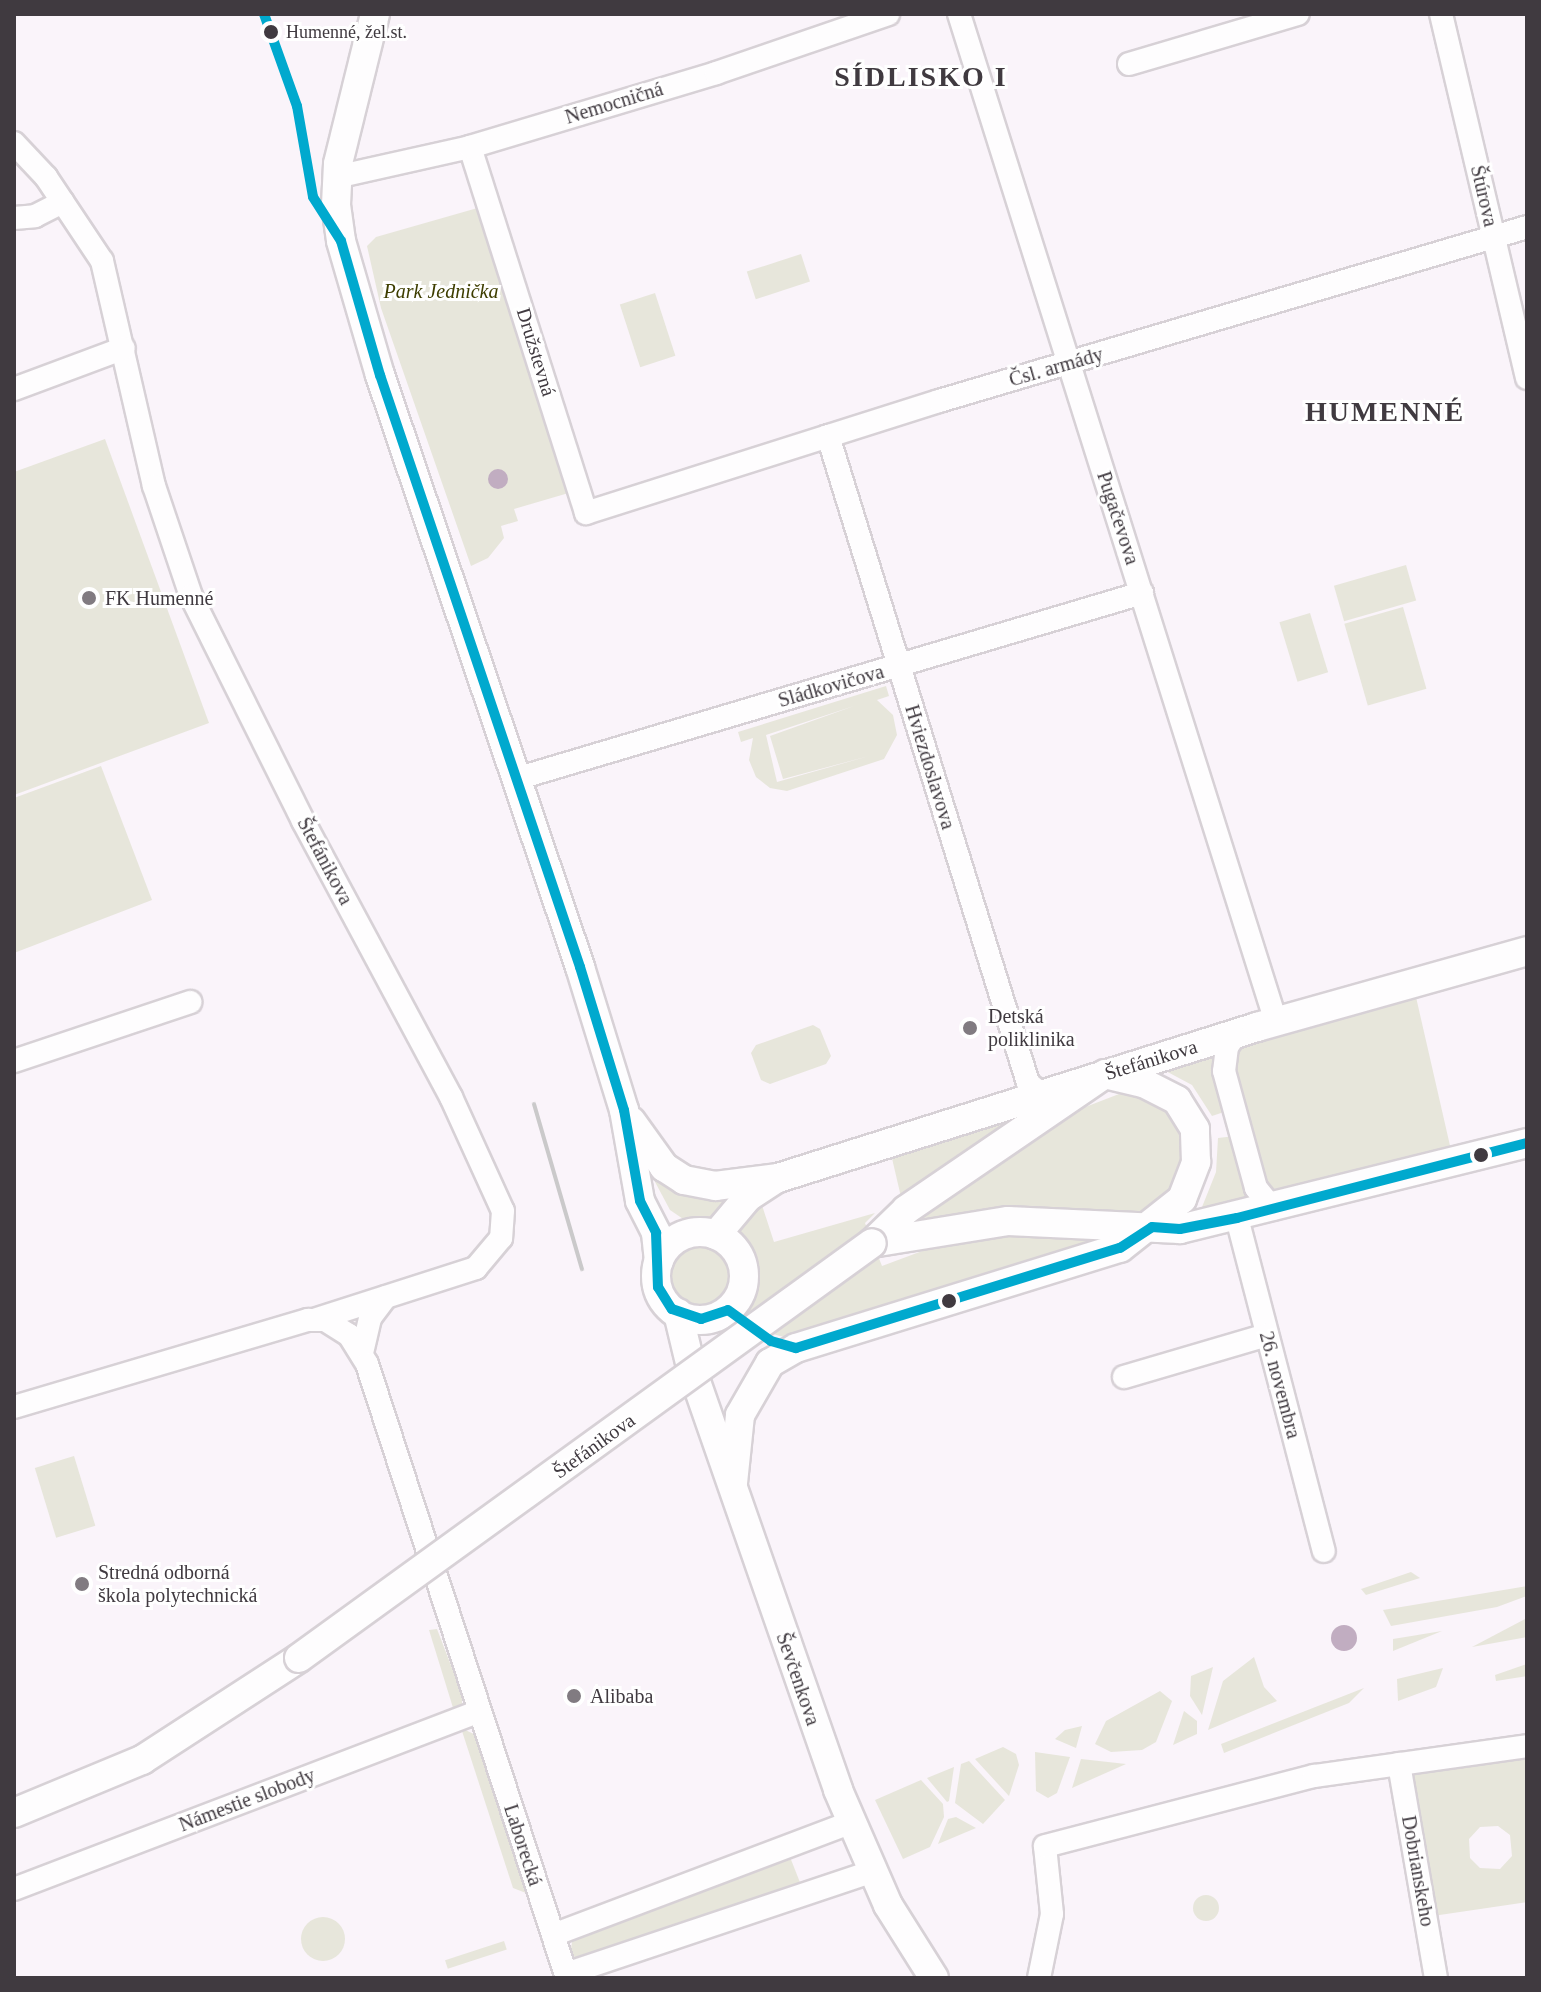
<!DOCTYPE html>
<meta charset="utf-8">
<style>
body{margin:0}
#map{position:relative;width:1541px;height:1992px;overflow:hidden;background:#faf4fa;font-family:Georgia,serif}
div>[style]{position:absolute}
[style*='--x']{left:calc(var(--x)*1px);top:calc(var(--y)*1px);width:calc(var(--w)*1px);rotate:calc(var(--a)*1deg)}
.green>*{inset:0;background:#e7e6db;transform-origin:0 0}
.round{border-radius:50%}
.water>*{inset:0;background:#c1adc1}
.roads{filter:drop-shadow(2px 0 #d7d1d6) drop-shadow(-2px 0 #d7d1d6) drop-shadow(0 2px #d7d1d6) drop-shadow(0 -2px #d7d1d6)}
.minor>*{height:22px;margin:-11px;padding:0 11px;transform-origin:11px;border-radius:11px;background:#fefdfe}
.major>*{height:28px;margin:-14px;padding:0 14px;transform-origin:14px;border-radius:14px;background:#fefdfe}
.major>.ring{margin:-14px;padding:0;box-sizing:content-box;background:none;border:28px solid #fefdfe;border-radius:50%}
.rail>*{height:4px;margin:-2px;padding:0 2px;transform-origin:2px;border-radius:2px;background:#cac9ca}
.bridges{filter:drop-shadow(2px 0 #d7d1d6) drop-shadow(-2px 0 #d7d1d6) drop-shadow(0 2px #d7d1d6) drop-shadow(0 -2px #d7d1d6)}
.major-bridge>*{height:28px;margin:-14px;padding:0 14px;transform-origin:14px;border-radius:14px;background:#fefdfe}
.bus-1>*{height:10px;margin:-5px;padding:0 5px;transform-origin:5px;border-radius:5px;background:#00a9ce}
.dots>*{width:22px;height:22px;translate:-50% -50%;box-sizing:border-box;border:4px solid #fff;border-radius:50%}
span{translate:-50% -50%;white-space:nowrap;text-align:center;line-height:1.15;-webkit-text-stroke:6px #fff;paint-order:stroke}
.bus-label{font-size:18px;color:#403a40}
.left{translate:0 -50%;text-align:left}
.street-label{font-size:20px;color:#403a40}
.park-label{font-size:20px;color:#3e3e00;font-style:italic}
.poi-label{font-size:20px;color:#403a40}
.district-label{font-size:28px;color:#403a40;font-weight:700;letter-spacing:2px}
.frame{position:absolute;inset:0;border:16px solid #403a40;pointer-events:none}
</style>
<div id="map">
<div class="green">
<div style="clip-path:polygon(481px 207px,572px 492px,514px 509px,518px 521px,501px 526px,504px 538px,488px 558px,471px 566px,381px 308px,367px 246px,376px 237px)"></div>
<div style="left:801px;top:254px;width:29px;height:57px;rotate:72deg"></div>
<div style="left:655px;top:293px;width:66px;height:37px;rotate:72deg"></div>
<div style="clip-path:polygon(105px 439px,209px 723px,14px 795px,14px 472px)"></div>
<div style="left:1406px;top:565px;width:37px;height:75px;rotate:74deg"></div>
<div style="left:1403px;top:607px;width:85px;height:61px;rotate:74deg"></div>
<div style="left:1310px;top:613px;width:62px;height:32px;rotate:73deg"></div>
<div style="clip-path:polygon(evenodd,886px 686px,889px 696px,877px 700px,893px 715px,897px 735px,884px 759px,787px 791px,770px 788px,756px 777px,749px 760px,753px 738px,741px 742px,738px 732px,886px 686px,854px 706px,770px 736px,783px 779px,869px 756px,777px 782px,766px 735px,854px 706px)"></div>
<div style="clip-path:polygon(101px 766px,152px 900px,14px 953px,14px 798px)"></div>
<div style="clip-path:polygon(1416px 997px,1451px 1150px,1270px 1190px,1235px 1065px,1239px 1048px)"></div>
<div style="clip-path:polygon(813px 1025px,820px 1029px,831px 1056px,826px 1064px,770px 1084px,761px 1080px,751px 1053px,756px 1045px)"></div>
<div style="clip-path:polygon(1219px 1049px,1230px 1110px,1212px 1116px,1192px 1085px,1162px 1069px)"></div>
<div style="clip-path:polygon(1119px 1094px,1137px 1095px,1174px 1112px,1187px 1147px,1175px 1189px,1145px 1212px,896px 1233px,1057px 1118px)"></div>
<div style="clip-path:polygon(1027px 1110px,968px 1152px,901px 1197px,891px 1154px)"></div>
<div style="clip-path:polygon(1235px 1136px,1253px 1198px,1200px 1212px,1216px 1172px,1218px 1138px)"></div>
<div style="clip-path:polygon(646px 1165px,726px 1196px,730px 1199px,709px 1226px,692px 1225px,670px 1210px)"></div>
<div style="clip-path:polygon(760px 1199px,774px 1242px,875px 1213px,865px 1223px,882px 1266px,941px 1244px,995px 1234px,1110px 1237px,794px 1340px,773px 1334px,740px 1307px,749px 1287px,748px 1268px,727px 1236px)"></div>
<div class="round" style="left:666px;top:1244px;width:66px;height:66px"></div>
<div style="left:74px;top:1456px;width:73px;height:41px;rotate:73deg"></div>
<div style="clip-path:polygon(1411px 1572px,1420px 1578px,1366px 1595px,1361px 1589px)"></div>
<div style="clip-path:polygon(1527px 1586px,1527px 1596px,1497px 1607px,1391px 1626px,1383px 1610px)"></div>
<div style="clip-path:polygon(1527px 1618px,1527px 1637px,1472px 1647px)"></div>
<div style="clip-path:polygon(437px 1629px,462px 1694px,462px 1705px,454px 1711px,429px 1630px)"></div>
<div style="clip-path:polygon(1442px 1631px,1393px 1651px,1393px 1639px)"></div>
<div style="clip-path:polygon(1254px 1657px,1264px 1687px,1277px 1701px,1208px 1730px,1223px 1681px)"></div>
<div style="clip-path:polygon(1527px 1664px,1527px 1676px,1496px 1681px,1495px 1675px)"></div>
<div style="clip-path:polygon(1213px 1667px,1202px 1715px,1190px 1696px,1191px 1676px)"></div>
<div style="clip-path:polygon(1443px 1668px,1436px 1687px,1398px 1701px,1397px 1679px)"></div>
<div style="clip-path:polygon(1364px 1688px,1349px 1703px,1224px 1753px,1221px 1744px)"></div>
<div style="clip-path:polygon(1160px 1691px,1172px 1701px,1156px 1742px,1142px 1750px,1111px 1752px,1095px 1744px,1106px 1721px)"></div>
<div style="clip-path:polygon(1184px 1711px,1197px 1721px,1197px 1734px,1173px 1745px)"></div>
<div style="clip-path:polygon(1082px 1726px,1076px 1748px,1055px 1739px,1065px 1730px)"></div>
<div style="clip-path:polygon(461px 1728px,476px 1735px,526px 1893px,513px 1888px)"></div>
<div style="clip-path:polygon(evenodd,1527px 1746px,1527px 1902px,1426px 1917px,1399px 1764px,1527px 1746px,1498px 1826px,1510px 1835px,1512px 1856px,1500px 1869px,1480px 1868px,1470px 1858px,1469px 1839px,1480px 1827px,1498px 1826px)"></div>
<div style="clip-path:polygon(1003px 1747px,1016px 1754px,1019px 1765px,1009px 1796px,975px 1759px)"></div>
<div style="clip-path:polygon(1035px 1752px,1070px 1757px,1057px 1793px,1048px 1798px,1036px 1791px)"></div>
<div style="clip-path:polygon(1081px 1759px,1126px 1764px,1072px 1788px)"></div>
<div style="clip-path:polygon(969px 1761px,1005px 1800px,983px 1824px,955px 1803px,961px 1764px)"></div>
<div style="clip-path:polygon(954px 1767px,949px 1801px,947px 1802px,927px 1778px)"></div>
<div style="clip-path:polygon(921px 1780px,943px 1804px,944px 1817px,930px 1847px,903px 1859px,875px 1800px)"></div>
<div style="clip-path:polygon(956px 1817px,976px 1828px,938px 1844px,948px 1819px)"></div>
<div style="clip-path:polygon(790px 1857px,801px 1885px,582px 1962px,570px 1954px,573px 1937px)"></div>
<div class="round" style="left:1193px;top:1895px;width:26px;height:26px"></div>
<div class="round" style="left:301px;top:1917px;width:44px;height:44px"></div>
<div style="left:504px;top:1941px;width:9px;height:62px;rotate:72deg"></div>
</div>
<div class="water">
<div class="round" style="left:488px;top:469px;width:20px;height:20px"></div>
<div class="round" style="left:1331px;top:1625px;width:26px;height:26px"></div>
</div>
<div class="roads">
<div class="minor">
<div style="--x:959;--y:14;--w:1057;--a:72.54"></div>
<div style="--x:1441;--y:14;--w:374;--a:76.7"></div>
<div style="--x:1129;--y:64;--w:176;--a:-16.5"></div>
<div style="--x:14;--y:143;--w:47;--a:46.7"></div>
<div style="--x:46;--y:177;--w:101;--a:56.3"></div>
<div style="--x:102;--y:261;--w:231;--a:77"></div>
<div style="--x:154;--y:486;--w:116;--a:71.4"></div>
<div style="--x:191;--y:596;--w:251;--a:63.5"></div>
<div style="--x:303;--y:821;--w:313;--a:61.8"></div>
<div style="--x:451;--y:1097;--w:125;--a:65.5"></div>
<div style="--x:503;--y:1211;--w:27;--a:94"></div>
<div style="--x:501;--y:1238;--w:39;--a:130"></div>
<div style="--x:476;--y:1268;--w:167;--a:162.2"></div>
<div style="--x:470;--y:147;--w:384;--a:72.4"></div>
<div style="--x:586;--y:513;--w:370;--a:-17.6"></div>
<div style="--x:939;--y:401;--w:613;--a:-16.48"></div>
<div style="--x:336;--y:177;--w:137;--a:-12.6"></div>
<div style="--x:470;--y:147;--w:257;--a:-16.7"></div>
<div style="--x:716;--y:73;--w:182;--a:-18.9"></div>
<div style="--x:14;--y:218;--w:21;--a:-5"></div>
<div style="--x:35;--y:216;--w:31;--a:-27"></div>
<div style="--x:14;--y:389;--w:117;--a:-20.4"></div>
<div style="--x:828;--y:436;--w:677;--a:72.82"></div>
<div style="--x:1028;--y:1083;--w:16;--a:40"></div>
<div style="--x:519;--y:778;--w:650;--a:-16.54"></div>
<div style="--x:1236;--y:1034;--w:16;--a:125"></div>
<div style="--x:1227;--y:1047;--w:24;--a:97"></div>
<div style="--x:1224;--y:1071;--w:121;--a:74.7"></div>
<div style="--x:1256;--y:1188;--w:27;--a:51"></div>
<div style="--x:14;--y:1061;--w:186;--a:-18.5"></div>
<div style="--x:1237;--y:1218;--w:344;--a:75.4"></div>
<div style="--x:362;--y:1353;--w:36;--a:-77"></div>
<div style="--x:370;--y:1318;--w:26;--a:-53"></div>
<div style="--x:1124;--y:1377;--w:149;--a:-16.4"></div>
<div style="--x:14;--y:1407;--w:307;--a:-16.5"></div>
<div style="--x:308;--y:1320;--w:17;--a:0"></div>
<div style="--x:325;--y:1320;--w:28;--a:32"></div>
<div style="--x:349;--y:1335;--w:34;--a:58"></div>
<div style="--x:367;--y:1364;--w:646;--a:71.96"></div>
<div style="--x:1399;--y:1764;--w:217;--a:80.2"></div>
<div style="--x:14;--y:1889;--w:498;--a:-20.9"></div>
<div style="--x:553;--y:1935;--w:320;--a:-20.7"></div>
<div style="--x:566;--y:1974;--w:324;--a:-18.5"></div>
<div style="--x:1039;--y:1978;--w:65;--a:-78.5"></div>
<div style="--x:1052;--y:1914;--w:68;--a:-95.9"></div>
<div style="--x:1045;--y:1846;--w:278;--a:-14.6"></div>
<div style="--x:1314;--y:1776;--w:215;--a:-8"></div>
</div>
<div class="major">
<div style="--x:375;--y:14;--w:154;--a:103.9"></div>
<div style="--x:338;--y:164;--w:41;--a:92.8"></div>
<div style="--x:336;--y:205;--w:36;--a:82"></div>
<div style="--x:341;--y:241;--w:140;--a:73.8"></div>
<div style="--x:380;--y:375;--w:625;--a:71.33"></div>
<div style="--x:580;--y:967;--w:150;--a:72.9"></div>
<div style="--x:624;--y:1110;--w:92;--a:80"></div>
<div style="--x:640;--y:1201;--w:36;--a:63"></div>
<div style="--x:656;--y:1233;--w:28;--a:84"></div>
<div style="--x:631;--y:1121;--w:57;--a:54.3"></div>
<div style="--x:664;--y:1167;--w:24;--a:33"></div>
<div style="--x:684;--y:1180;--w:32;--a:11"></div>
<div style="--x:715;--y:1186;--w:64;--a:-7.2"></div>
<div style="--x:778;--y:1178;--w:502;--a:-17.5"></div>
<div style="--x:1257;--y:1027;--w:280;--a:-15.7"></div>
<div class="ring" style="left:656px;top:1232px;width:60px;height:60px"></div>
<div style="--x:716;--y:1235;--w:50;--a:-49.9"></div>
<div style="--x:748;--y:1197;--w:31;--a:-33"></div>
<div style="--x:872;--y:1243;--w:138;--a:-9.2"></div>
<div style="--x:1008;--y:1221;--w:172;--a:2.7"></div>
<div style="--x:1180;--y:1229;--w:357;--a:-13.9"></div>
<div style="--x:678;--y:1313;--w:56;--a:76.5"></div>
<div style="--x:691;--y:1367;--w:448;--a:70.8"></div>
<div style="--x:838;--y:1790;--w:125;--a:66.5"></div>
<div style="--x:888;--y:1905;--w:86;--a:57.8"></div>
<div style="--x:733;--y:1483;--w:68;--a:-84.1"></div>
<div style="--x:740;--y:1415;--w:60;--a:-60"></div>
<div style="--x:770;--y:1363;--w:30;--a:-30"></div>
<div style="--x:796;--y:1348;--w:339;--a:-17.2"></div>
<div style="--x:1120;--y:1248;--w:79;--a:-38.3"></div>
<div style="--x:1182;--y:1199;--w:40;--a:-69"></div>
<div style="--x:1196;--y:1162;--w:33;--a:-92"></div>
<div style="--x:1195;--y:1129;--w:34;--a:-122"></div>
<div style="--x:1177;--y:1100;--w:38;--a:-153"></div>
<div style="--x:1143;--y:1083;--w:39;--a:-167"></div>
<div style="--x:1105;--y:1074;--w:241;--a:145.7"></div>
<div style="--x:906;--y:1210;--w:47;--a:135.9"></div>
<div style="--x:14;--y:1813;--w:139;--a:-22.5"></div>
<div style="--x:142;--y:1760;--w:187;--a:-33"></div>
</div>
</div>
<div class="rail">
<div style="--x:534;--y:1104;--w:172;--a:73.8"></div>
</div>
<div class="bridges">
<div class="major-bridge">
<div style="--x:299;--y:1658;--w:707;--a:-35.91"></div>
</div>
</div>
<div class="bus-1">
<div style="--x:264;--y:14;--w:98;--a:70.3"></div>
<div style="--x:297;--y:106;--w:92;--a:80"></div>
<div style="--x:313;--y:197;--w:52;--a:57.5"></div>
<div style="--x:341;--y:241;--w:140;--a:73.8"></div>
<div style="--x:380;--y:375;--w:625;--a:71.33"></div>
<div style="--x:580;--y:967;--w:150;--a:72.9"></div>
<div style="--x:624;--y:1110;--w:92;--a:80"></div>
<div style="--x:640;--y:1201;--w:36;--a:63"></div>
<div style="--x:656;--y:1233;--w:54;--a:87.9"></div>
<div style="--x:658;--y:1287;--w:26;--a:58"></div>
<div style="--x:672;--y:1309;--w:31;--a:19"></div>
<div style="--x:701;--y:1319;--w:28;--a:-18"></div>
<div style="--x:728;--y:1310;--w:53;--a:35.8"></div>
<div style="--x:771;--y:1341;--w:26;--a:16"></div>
<div style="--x:796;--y:1348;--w:339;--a:-17.2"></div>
<div style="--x:1120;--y:1248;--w:38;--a:-33"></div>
<div style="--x:1152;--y:1227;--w:28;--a:4"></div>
<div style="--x:1180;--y:1229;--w:58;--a:-10.9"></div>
<div style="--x:1237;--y:1218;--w:300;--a:-14.5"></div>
</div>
<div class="dots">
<div style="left:271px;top:32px;background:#403a40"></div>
<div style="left:89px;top:598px;background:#817b81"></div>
<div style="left:970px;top:1028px;background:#817b81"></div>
<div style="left:1481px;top:1155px;background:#403a40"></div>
<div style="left:949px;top:1301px;background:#403a40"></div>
<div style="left:82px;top:1584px;background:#817b81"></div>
<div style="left:574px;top:1696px;background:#817b81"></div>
</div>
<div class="bus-label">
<span class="left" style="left:286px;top:32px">Humenné, žel.st.</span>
</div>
<div class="street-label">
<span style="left:614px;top:103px;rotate:-17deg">Nemocničná</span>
<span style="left:1484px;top:196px;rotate:77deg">Štúrova</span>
<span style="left:536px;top:352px;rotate:73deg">Družstevná</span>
<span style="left:1056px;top:367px;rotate:-16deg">Čsl. armády</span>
<span style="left:1118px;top:518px;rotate:72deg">Pugačevova</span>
<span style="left:831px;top:686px;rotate:-16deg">Sládkovičova</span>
<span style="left:930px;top:767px;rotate:73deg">Hviezdoslavova</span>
<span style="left:325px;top:861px;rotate:62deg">Štefánikova</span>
<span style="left:1151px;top:1060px;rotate:-17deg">Štefánikova</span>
<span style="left:1280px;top:1385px;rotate:75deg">26. novembra</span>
<span style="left:594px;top:1446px;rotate:-36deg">Štefánikova</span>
<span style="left:798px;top:1679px;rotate:71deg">Ševčenkova</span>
<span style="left:247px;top:1800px;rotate:-21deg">Námestie slobody</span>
<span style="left:523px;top:1845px;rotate:72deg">Laborecká</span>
<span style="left:1418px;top:1871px;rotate:80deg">Dobrianskeho</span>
</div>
<div class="park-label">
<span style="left:441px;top:291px">Park Jednička</span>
</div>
<div class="poi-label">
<span class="left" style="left:105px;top:598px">FK Humenné</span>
<span class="left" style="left:988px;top:1028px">Detská<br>poliklinika</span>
<span class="left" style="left:98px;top:1584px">Stredná odborná<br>škola polytechnická</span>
<span class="left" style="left:590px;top:1696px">Alibaba</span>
</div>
<div class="district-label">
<span style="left:921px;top:77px">SÍDLISKO I</span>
<span style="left:1385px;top:412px">HUMENNÉ</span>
</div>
<div class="frame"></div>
</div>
